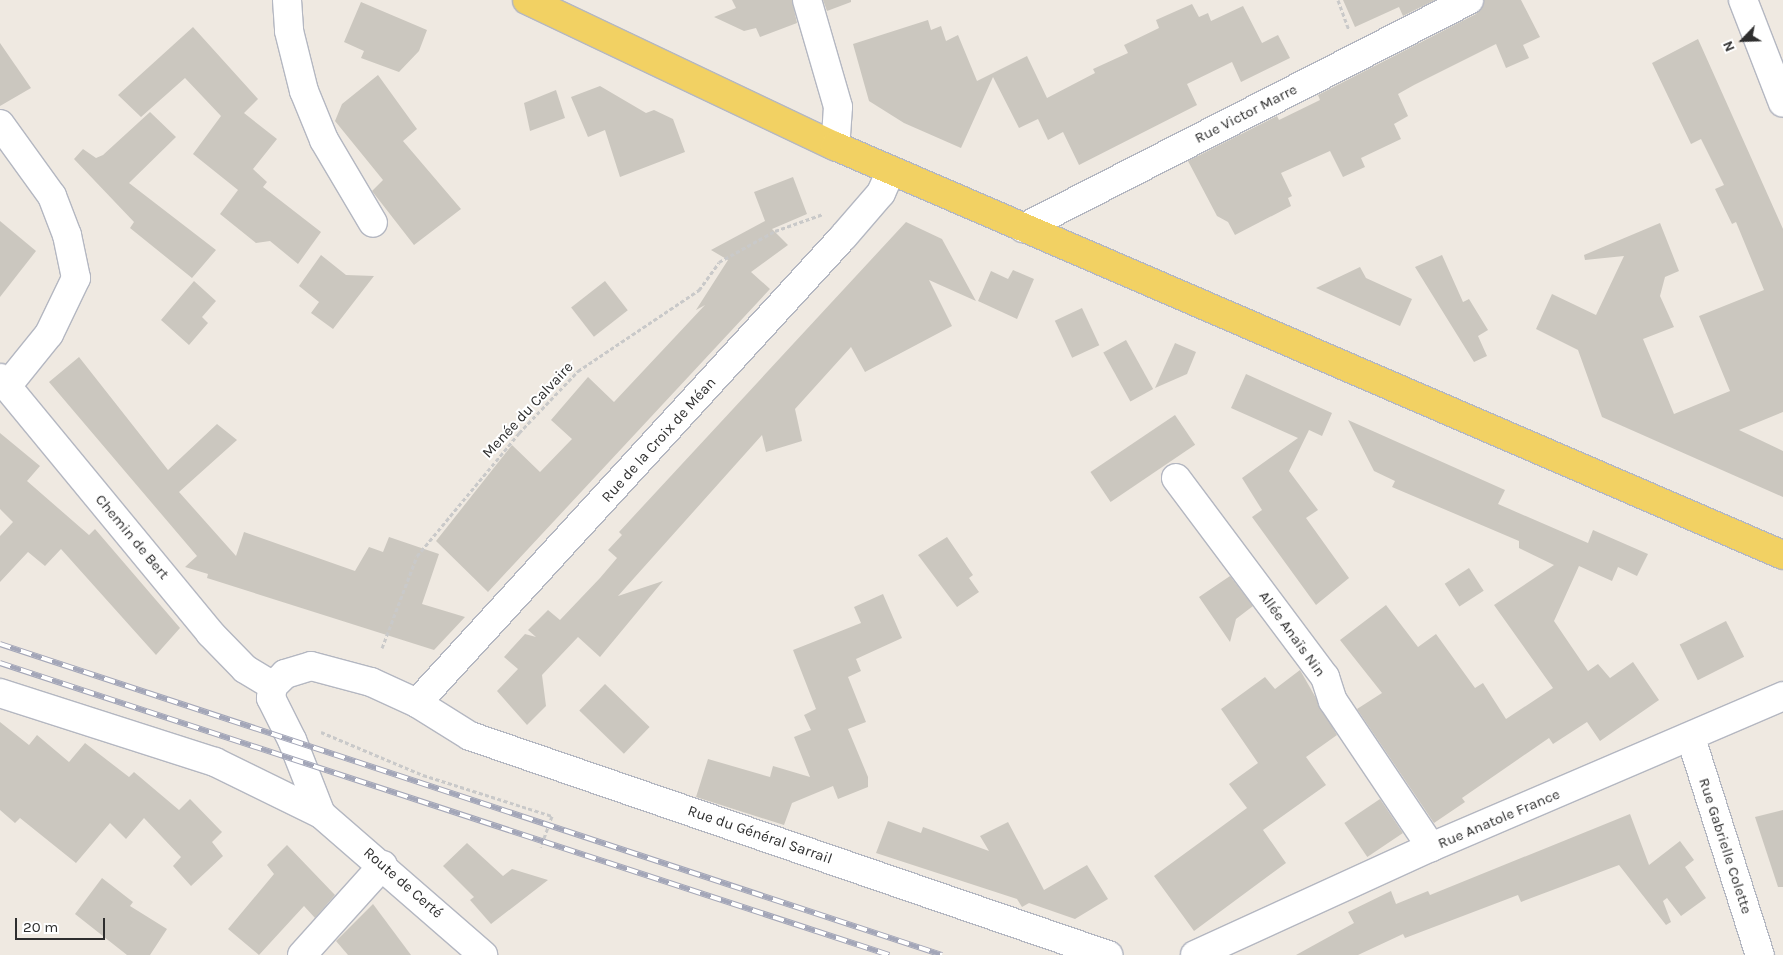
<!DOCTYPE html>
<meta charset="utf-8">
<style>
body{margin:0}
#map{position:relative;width:1783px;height:955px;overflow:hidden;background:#efe9e1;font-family:Karla,sans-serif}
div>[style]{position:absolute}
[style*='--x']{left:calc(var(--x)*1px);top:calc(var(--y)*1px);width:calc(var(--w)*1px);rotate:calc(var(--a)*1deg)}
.building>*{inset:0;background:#cbc7bf;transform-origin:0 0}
.path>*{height:3px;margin-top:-1.5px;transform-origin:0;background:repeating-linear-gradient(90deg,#c9c9c9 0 4px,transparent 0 6.5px)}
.roads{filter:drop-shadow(1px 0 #b4b7c1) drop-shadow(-1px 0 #b4b7c1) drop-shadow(0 1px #b4b7c1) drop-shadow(0 -1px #b4b7c1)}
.minor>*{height:28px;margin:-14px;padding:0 14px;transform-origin:14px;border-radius:14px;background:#fff}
.major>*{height:28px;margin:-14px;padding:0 14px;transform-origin:14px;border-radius:14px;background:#f2d163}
.rail>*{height:5.5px;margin-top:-2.75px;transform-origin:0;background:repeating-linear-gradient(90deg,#fff 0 11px,#a3a6b8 0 22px);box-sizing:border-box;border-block:1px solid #a3a6b8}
span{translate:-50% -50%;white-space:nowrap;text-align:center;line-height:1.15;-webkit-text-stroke:4px #fff;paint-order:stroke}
.street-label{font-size:15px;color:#2e2e2e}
.north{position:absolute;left:1718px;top:15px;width:50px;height:50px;-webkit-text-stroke:4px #fff;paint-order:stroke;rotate:246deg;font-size:14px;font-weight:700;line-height:20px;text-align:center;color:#2e2e2e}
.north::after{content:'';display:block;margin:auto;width:18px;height:22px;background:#2e2e2e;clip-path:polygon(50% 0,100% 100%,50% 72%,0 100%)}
.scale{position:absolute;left:15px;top:918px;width:90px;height:22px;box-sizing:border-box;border:2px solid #2e2e2e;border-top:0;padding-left:6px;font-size:15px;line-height:18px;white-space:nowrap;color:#2e2e2e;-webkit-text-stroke:4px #fff;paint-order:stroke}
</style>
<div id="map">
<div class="building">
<div style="clip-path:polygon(732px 0,792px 0,797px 23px,760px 37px,756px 28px,744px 31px,714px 17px,736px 8px)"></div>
<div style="clip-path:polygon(823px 0,851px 0,851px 2px,827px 11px)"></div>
<div style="clip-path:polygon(1343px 0,1435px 0,1403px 16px,1399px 7px,1355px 27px)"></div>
<div style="clip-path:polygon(1484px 0,1521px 0,1540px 37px,1523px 45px,1529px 58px,1506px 68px,1496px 44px,1414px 85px,1398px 94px,1408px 116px,1394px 124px,1401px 139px,1361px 158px,1365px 167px,1343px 177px,1330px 151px,1281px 173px,1292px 196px,1288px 198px,1291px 206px,1235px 235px,1228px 222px,1217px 216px,1188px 161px,1277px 116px,1279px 120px,1320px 100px,1318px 95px,1476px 14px)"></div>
<div style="clip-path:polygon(361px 2px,427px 30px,419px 51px,399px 72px,361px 58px,364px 51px,344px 42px)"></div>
<div style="clip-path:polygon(1192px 4px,1199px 17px,1208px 13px,1211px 21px,1243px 6px,1262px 43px,1278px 35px,1290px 58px,1241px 82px,1232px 62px,1187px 84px,1197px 105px,1079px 165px,1063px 132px,1048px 140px,1038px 119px,1019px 128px,993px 77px,961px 148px,904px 123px,869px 101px,853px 44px,928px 20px,931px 30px,941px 26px,946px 41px,958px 35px,977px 81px,1027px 56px,1047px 98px,1095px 73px,1093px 69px,1128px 53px,1124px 45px,1159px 28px,1156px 20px)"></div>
<div style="clip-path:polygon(193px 27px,258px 99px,244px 113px,277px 139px,253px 169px,267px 182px,263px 187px,321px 232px,298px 264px,270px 241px,256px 243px,220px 214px,238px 190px,193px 154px,221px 116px,185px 78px,141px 117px,118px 95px)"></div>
<div style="clip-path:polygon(1698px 39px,1783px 229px,1783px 412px,1739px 430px,1783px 451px,1783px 497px,1602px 417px,1578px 350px,1536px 329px,1552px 294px,1596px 315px,1624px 256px,1585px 260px,1584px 255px,1660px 223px,1679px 271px,1665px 277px,1660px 296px,1674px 327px,1643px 339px,1674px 414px,1730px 391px,1699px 316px,1764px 290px,1736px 222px,1732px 224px,1715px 189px,1724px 185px,1701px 139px,1691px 144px,1652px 63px)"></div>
<div style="clip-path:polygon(0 43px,31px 88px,0 106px)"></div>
<div style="clip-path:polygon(378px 75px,417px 129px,403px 141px,461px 209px,414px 245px,372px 191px,383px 180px,335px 121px,342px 104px)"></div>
<div style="clip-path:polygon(600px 86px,646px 113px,654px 110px,673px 119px,685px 152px,620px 177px,605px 130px,588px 137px,571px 97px)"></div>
<div style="clip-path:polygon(556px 90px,565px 118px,530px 131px,524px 103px)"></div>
<div style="clip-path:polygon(150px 112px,176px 137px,129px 183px,216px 250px,192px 278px,130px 228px,134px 222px,74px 159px,83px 149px,96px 158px,103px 155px)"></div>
<div style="clip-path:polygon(793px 177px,807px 214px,772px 229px,788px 245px,751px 272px,770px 289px,488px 592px,436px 541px,512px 445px,540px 472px,572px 439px,551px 420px,588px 377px,614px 402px,705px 305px,696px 310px,728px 260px,711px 250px,765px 221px,754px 192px)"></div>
<div style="clip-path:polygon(0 221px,36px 251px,0 297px)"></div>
<div style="clip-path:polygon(906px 222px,942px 239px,976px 301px,929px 280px,952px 326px,865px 372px,851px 347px,795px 409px,802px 441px,766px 452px,762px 435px,618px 596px,663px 581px,600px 657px,578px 637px,542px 675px,546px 706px,527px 725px,497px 691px,518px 669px,504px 657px,525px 634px,536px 637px,528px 630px,548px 610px,560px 620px,600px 578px,617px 558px,608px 550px,622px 535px,619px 532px)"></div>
<div style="clip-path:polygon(321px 255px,346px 275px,374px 276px,333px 329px,311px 313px,319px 302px,299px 286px)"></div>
<div style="clip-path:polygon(1442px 255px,1463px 302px,1469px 299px,1488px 330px,1478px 336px,1487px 356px,1474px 362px,1415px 267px)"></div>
<div style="clip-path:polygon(1360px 267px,1366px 278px,1412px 299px,1400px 326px,1316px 288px)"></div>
<div style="clip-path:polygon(1013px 270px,1034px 279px,1017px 319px,978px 301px,991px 271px,1008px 279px)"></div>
<div style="clip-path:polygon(194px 281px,216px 301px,202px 317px,208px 323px,189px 345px,161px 320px)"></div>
<div style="left:605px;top:281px;width:37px;height:43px;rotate:52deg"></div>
<div style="left:1082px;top:308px;width:41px;height:30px;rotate:65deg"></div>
<div style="left:1126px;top:340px;width:56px;height:26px;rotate:61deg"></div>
<div style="clip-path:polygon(1175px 343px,1196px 352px,1187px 374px,1155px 388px)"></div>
<div style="clip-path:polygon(79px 357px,168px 470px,217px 424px,237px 440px,179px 492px,236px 556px,244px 532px,355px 571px,369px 547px,383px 552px,389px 537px,439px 554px,422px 604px,465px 617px,434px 650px,207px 578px,208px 574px,185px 567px,197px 556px,49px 382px)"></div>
<div style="clip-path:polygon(1246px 374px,1332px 413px,1322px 436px,1309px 430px,1289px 471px,1318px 510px,1306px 518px,1349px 578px,1316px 605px,1252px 517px,1262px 510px,1242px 478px,1298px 438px,1231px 408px)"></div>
<div style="left:1175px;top:415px;width:36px;height:102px;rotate:56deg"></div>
<div style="clip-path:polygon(1348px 420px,1505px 490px,1498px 504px,1588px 543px,1593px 530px,1648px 554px,1637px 576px,1618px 567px,1612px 581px,1579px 566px,1554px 621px,1588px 671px,1598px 664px,1610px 678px,1633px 662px,1659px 700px,1600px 741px,1587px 722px,1553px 744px,1549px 738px,1462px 798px,1465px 802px,1434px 823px,1357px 709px,1382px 693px,1340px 640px,1386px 605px,1418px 647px,1436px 634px,1475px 688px,1483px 683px,1506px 719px,1553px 688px,1494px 605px,1554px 565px,1519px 548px,1519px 541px,1392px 487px,1395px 481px,1374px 471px)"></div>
<div style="clip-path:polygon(0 433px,40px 466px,27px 481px,89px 535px,95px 529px,180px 628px,156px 655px,61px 549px,45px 566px,28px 552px,0 582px,0 536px,13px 522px,0 509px)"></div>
<div style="clip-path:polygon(947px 537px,973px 575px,969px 578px,979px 592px,957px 607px,918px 555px)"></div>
<div style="left:1469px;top:568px;width:27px;height:29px;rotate:57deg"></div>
<div style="clip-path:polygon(1230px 576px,1253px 606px,1236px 619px,1230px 642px,1199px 597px)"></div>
<div style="clip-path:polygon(883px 594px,902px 638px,856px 659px,861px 671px,848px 677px,866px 722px,848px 729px,868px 777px,868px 787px,838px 799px,833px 786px,792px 803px,784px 825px,696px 797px,708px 759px,770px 777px,773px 766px,810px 777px,794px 737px,811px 730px,804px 715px,816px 709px,793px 650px,861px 623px,854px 607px)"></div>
<div style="left:1726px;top:621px;width:40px;height:52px;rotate:63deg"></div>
<div style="clip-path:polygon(1300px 670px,1337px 735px,1306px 757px,1326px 785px,1263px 830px,1286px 863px,1194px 931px,1154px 876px,1247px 808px,1229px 784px,1258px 763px,1221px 709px,1265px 677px,1275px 689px)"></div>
<div style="left:605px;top:684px;width:62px;height:37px;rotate:44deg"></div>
<div style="clip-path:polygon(0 722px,29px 745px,37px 735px,69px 762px,85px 743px,129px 777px,134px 772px,179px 810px,190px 799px,222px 832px,212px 842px,223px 856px,191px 886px,173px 866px,181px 857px,144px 818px,126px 839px,110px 823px,76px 863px,20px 818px,15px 823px,0 810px)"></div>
<div style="left:1380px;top:799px;width:41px;height:43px;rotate:56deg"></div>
<div style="clip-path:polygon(1783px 810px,1783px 887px,1778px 887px,1755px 817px)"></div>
<div style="clip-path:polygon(1630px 814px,1649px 865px,1680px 841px,1694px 860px,1685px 867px,1706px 898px,1681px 916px,1667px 898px,1663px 901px,1671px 922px,1666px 925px,1619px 865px,1521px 902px,1518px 895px,1405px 938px,1403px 934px,1358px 955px,1296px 955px,1354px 923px,1348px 912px,1391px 891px,1396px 904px,1428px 891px,1430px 895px)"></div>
<div style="clip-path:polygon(888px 821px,921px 833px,923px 827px,989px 851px,980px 836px,1008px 822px,1044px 890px,1087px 865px,1108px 899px,1075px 919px,1029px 903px,1022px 907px,1017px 899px,876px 853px)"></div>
<div style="clip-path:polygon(467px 843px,503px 876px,512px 869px,548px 880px,491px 924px,470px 900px,474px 897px,443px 866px)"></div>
<div style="clip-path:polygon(287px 845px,335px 895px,315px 918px,304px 906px,259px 955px,228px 929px,274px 874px,267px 865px)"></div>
<div style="clip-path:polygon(102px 878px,133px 902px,130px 906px,167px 929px,150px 955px,127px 955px,75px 914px)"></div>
<div style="clip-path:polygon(373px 904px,411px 955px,348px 955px,336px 941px)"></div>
</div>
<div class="path">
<div style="--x:1338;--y:0;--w:32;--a:70"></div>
<div style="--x:382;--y:648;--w:98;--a:-69.2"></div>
<div style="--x:417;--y:556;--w:160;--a:-50.3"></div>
<div style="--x:519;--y:433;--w:86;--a:-46.4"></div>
<div style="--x:578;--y:371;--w:146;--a:-33.8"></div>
<div style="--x:699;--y:290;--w:34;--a:-54"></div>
<div style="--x:719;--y:262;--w:64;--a:-29"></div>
<div style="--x:775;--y:231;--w:51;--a:-19.5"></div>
<div style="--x:321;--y:732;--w:111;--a:22.9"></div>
<div style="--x:423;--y:775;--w:135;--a:17.6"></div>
<div style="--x:552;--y:816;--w:33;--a:110"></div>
</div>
<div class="roads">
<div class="minor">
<div style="--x:287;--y:0;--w:31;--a:86"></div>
<div style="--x:289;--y:31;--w:62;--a:76"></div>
<div style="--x:304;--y:91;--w:53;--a:67.8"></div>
<div style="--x:324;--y:140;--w:96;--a:59.4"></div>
<div style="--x:807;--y:0;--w:111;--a:73.8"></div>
<div style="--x:838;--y:107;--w:39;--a:94"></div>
<div style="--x:1743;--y:0;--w:110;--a:68.8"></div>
<div style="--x:0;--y:124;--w:89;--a:54.2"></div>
<div style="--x:52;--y:196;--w:42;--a:69"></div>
<div style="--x:67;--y:235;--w:44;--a:78.2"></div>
<div style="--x:76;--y:278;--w:62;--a:115.7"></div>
<div style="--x:49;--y:334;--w:67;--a:128.9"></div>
<div style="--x:1023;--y:228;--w:501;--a:-27.08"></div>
<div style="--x:0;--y:378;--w:330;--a:50.5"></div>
<div style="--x:210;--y:633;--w:50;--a:45.8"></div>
<div style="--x:245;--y:669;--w:33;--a:31"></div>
<div style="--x:1176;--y:478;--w:249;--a:53.2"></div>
<div style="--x:1325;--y:677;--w:25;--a:72"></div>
<div style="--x:1333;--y:701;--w:176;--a:56.1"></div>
<div style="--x:0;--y:693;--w:226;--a:17.8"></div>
<div style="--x:215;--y:762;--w:118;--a:26.1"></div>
<div style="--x:321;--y:814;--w:215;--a:41"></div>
<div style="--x:417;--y:703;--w:631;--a:-47.57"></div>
<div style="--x:843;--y:237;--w:58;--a:-49.2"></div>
<div style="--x:881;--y:193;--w:24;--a:-66"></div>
<div style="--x:1691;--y:738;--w:228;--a:72.4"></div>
<div style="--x:321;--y:814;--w:79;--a:-111.4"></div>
<div style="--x:292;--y:740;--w:47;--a:-116.6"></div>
<div style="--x:271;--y:698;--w:12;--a:-81"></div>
<div style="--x:273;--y:686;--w:17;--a:-45"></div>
<div style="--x:285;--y:674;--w:27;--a:-17"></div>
<div style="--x:311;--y:666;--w:62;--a:14.9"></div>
<div style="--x:371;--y:682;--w:51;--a:24.5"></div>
<div style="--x:417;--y:703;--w:62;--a:31.9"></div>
<div style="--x:470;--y:736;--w:675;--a:18.95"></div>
<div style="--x:302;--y:955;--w:121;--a:-48"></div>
<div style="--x:1195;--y:955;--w:260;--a:-24.6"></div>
<div style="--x:1431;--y:847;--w:383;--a:-23.2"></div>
</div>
<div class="major">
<div style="--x:527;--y:0;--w:341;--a:25.4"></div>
<div style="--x:835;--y:146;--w:1032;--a:23.34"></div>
</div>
</div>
<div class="rail">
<div style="--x:0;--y:644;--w:992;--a:18.27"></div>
<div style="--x:0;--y:663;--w:936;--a:18.18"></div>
</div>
<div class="street-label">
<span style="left:1246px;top:114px;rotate:-27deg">Rue Victor Marre</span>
<span style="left:528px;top:410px;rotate:-47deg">Menée du Calvaire</span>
<span style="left:659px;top:440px;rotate:-48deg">Rue de la Croix de Méan</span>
<span style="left:132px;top:537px;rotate:50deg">Chemin de Bert</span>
<span style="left:1292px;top:634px;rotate:54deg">Allée Anaïs Nin</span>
<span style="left:1499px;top:819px;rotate:-23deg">Rue Anatole France</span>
<span style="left:760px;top:835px;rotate:19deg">Rue du Général Sarrail</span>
<span style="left:1725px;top:846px;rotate:72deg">Rue Gabrielle Colette</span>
<span style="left:403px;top:883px;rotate:41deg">Route de Certé</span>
</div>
<div class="north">N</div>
<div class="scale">20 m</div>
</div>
